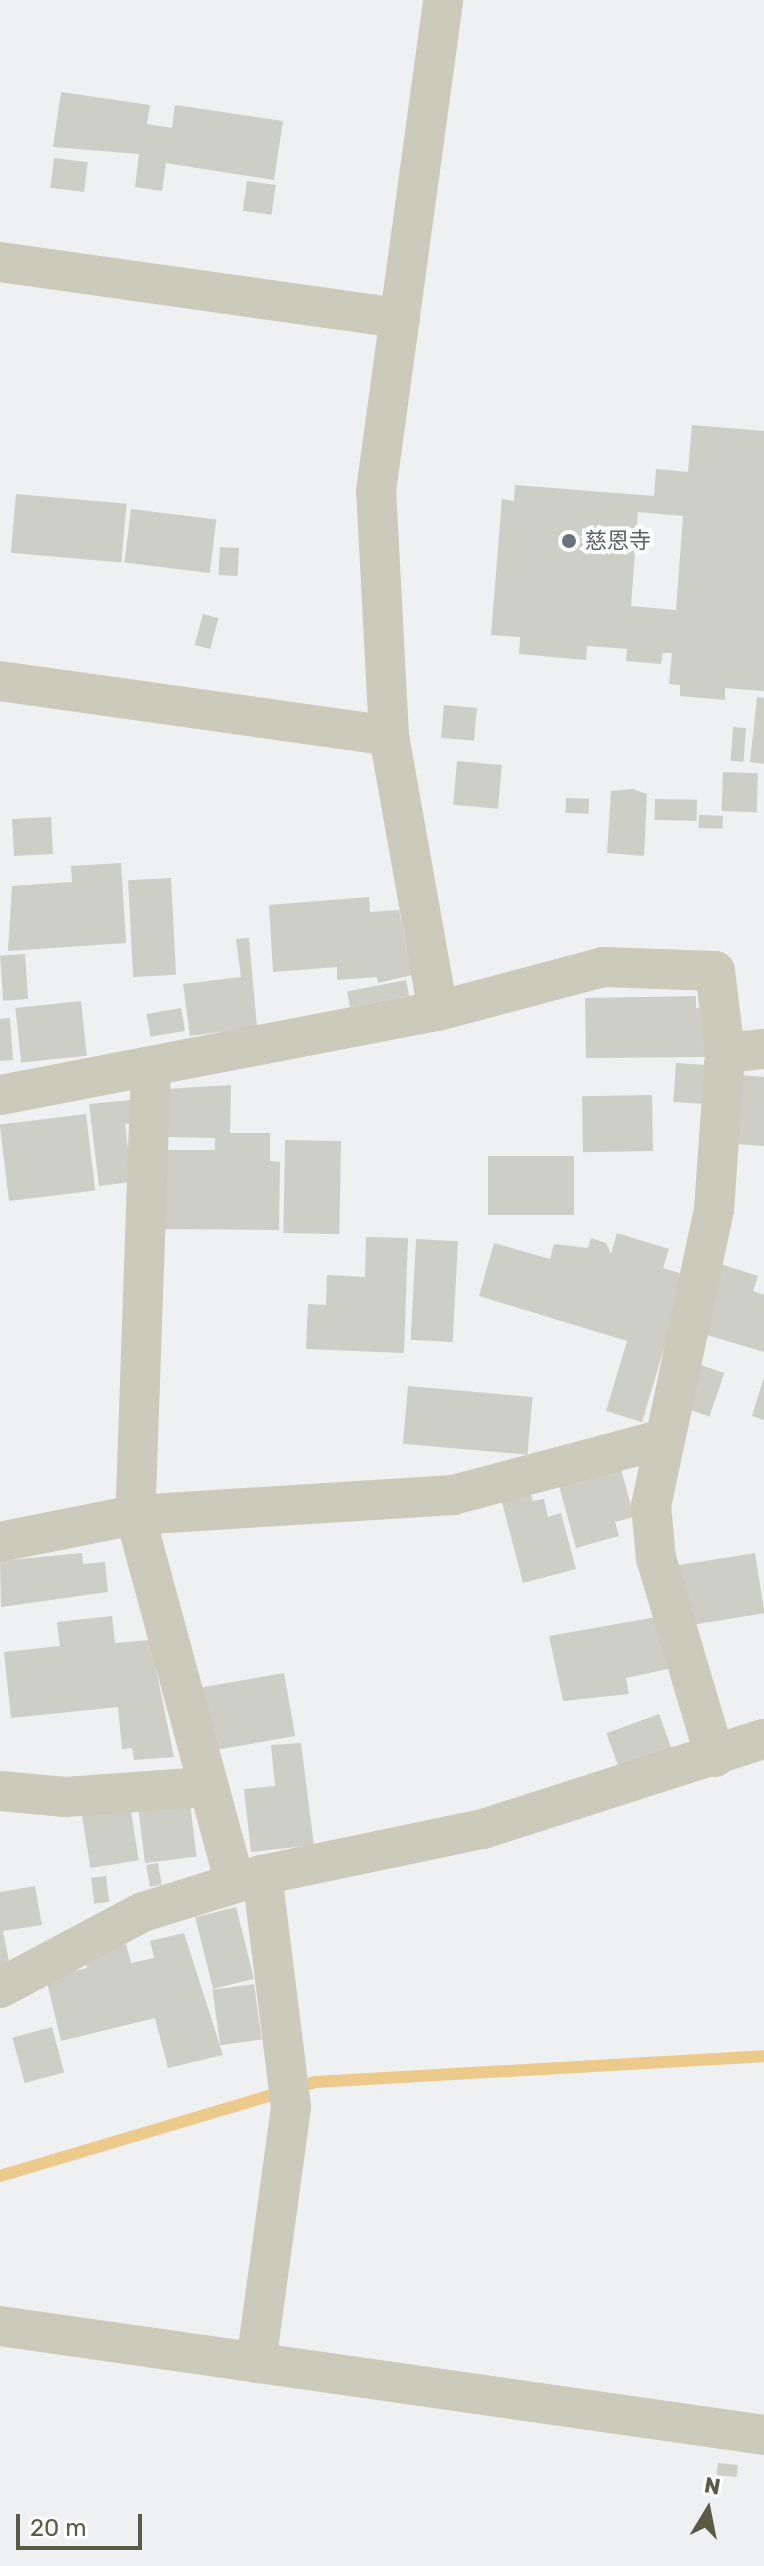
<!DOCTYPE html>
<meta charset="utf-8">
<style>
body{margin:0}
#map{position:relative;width:764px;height:2566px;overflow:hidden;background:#eff0f1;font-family:Rubik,"Noto Sans JP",sans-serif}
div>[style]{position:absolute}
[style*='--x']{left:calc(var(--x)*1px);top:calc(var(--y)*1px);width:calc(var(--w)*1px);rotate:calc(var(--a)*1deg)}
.stream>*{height:12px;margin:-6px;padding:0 6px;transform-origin:6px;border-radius:6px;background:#ebca8b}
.building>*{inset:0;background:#cdcec6;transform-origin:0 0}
.minor>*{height:40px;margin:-20px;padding:0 20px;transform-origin:20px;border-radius:20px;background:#cccaba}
.dots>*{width:22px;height:22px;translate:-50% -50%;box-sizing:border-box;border:4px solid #fff;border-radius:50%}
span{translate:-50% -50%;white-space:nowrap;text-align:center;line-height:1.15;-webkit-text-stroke:8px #fff;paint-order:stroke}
.worship-label{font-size:22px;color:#5b616d}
.left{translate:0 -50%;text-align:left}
.north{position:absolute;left:668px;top:2470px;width:80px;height:80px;-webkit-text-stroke:6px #fff;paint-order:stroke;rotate:10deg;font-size:22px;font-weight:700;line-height:32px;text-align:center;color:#5c5a47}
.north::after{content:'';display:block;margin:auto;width:28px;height:36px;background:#5c5a47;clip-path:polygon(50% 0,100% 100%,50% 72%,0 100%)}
.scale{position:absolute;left:16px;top:2514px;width:126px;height:36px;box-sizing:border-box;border:4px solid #5c5a47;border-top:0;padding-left:10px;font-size:24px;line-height:28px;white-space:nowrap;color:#5c5a47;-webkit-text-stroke:6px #fff;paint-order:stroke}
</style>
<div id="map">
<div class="stream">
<div style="--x:0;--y:2176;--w:330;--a:-16.6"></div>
<div style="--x:316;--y:2082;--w:449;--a:-3.3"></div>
</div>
<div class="building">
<div style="clip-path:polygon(61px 92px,150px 105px,147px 124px,172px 128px,175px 105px,283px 121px,274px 180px,166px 163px,162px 191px,135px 187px,139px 154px,53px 147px)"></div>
<div style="left:54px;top:158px;width:34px;height:30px;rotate:7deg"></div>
<div style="left:247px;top:181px;width:29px;height:30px;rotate:8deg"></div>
<div style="clip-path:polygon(evenodd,692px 425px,764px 431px,764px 691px,725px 688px,725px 700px,680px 696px,680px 685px,669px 684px,672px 653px,663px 653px,661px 664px,626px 661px,627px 649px,587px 646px,586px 660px,519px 654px,520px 637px,491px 635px,502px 499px,514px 501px,515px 485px,654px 496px,656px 469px,688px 472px,692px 425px,638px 512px,683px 516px,676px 610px,631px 606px,638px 512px)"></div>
<div style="left:16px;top:494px;width:111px;height:59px;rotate:5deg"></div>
<div style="left:131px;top:509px;width:86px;height:54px;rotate:7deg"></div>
<div style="left:220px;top:547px;width:19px;height:28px;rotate:3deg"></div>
<div style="left:203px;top:614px;width:16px;height:32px;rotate:15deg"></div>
<div style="clip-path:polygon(757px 697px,764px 698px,764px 764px,750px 762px)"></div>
<div style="left:444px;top:705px;width:33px;height:33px;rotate:5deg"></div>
<div style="left:733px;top:727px;width:13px;height:34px;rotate:4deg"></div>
<div style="left:457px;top:761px;width:45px;height:44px;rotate:5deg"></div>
<div style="left:723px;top:772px;width:35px;height:39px;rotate:2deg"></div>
<div style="clip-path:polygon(633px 789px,647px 794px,644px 856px,607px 853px,611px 791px)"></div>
<div style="left:566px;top:798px;width:23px;height:15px;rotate:2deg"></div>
<div style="left:655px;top:799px;width:42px;height:21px;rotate:1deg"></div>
<div style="left:699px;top:815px;width:24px;height:13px;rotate:2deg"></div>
<div style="left:51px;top:817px;width:37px;height:39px;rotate:87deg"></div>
<div style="clip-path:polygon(121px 863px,126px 943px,8px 951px,12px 886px,72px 882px,71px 866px)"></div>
<div style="left:171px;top:878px;width:97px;height:43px;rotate:87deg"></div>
<div style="clip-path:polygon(369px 897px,370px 912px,399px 910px,412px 975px,378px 983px,377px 977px,337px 980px,337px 967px,273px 972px,269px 905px)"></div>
<div style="clip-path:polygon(249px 938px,257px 1027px,190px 1036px,183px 984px,241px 977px,236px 939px)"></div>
<div style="left:25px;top:954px;width:45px;height:25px;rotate:86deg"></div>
<div style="left:406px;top:980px;width:16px;height:60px;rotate:79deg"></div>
<div style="clip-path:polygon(696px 996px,696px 1008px,705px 1007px,705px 1057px,586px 1058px,585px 998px)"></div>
<div style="left:81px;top:1001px;width:55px;height:66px;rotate:84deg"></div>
<div style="left:181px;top:1008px;width:23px;height:35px;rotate:80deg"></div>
<div style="clip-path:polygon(10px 1018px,13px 1060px,0 1061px,0 1019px)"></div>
<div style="left:676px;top:1063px;width:30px;height:39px;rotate:4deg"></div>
<div style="clip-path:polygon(742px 1075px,764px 1077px,764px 1146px,736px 1144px)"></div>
<div style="clip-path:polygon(231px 1085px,230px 1133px,270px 1133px,270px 1161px,280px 1162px,279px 1230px,164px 1229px,165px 1150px,215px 1150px,215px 1138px,166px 1137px,167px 1089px)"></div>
<div style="left:652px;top:1095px;width:56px;height:70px;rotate:89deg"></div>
<div style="clip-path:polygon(131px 1100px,134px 1123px,125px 1124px,132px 1182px,99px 1186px,89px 1104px)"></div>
<div style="left:86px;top:1114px;width:77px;height:87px;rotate:83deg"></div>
<div style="left:285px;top:1140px;width:56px;height:93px;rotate:1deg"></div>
<div style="left:488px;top:1156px;width:86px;height:59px"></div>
<div style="clip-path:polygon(617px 1233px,669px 1249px,663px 1268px,686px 1275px,642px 1422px,606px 1411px,627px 1341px,479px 1296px,494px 1243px,550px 1259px,554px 1244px,588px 1248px,591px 1238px,606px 1243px,611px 1254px)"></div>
<div style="clip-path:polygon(366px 1237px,408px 1238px,404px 1353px,306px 1349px,308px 1304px,326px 1305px,327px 1275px,365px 1277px)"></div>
<div style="left:416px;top:1239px;width:42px;height:101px;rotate:3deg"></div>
<div style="clip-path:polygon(720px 1264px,758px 1276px,753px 1291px,764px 1295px,764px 1352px,700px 1333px)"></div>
<div style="left:695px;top:1363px;width:31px;height:46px;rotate:19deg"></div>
<div style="clip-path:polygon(763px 1380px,764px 1380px,764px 1420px,752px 1416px)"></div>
<div style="left:408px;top:1386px;width:125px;height:58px;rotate:5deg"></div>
<div style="clip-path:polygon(619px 1462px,634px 1517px,615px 1522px,619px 1536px,576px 1548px,557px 1478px)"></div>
<div style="clip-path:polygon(530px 1491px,533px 1501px,544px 1499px,548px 1517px,561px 1513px,576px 1569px,523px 1583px,501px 1498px)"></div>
<div style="clip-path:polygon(82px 1553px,83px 1564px,105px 1562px,108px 1592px,1px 1607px,0 1561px)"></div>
<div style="left:755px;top:1553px;width:61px;height:81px;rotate:81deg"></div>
<div style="clip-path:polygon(112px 1616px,115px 1643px,150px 1640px,174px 1757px,134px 1760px,132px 1748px,122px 1749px,118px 1707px,11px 1718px,4px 1652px,60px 1646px,57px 1622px)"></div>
<div style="clip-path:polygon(656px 1617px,668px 1669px,626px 1678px,629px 1694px,563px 1701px,549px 1636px)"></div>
<div style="left:284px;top:1673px;width:64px;height:84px;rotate:80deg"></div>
<div style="left:659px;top:1714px;width:40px;height:56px;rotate:70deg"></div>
<div style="clip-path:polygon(301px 1743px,314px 1845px,251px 1852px,244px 1789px,275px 1786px,271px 1745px)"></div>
<div style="left:190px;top:1803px;width:54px;height:52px;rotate:83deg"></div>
<div style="left:130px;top:1805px;width:56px;height:49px;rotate:81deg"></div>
<div style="left:158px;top:1863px;width:22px;height:12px;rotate:80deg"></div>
<div style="left:106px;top:1876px;width:26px;height:15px;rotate:83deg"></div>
<div style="clip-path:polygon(35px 1886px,42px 1925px,3px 1931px,10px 1967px,0 1969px,0 1892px)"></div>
<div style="left:236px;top:1907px;width:74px;height:42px;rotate:76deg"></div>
<div style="clip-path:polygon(184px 1933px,223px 2055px,168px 2068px,155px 2018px,61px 2041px,46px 1978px,87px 1968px,84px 1954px,126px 1944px,131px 1963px,154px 1958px,150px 1941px)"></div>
<div style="left:254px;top:1984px;width:56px;height:42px;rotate:82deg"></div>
<div style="left:52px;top:2027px;width:47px;height:41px;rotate:75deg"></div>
<div style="left:718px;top:2463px;width:20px;height:12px;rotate:6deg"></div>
</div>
<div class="minor">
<div style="--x:0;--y:262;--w:404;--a:8"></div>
<div style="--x:0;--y:681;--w:393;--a:8"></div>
<div style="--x:438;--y:1011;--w:279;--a:-100.1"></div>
<div style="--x:389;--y:736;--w:245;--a:-93"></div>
<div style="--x:376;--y:491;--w:496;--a:-82.2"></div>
<div style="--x:151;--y:1067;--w:448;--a:92"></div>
<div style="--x:135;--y:1515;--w:381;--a:74.8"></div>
<div style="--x:0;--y:1095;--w:446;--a:-10.9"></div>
<div style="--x:438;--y:1011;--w:171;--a:-14.9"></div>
<div style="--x:603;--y:967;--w:112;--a:2"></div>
<div style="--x:715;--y:971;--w:83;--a:83"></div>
<div style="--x:725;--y:1053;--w:39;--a:-6"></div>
<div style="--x:0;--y:1542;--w:138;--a:-11.3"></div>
<div style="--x:135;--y:1515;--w:319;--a:-3.6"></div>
<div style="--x:453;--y:1495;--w:213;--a:-14.9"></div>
<div style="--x:715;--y:1757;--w:208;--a:-106.5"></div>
<div style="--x:656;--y:1558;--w:52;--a:-95.5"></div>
<div style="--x:651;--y:1506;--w:303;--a:-78"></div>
<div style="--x:714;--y:1210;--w:157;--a:-86"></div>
<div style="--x:0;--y:1791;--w:65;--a:5.3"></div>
<div style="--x:65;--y:1797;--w:140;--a:-4.1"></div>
<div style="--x:0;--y:1988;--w:162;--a:-28"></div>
<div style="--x:143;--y:1912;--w:125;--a:-17.3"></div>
<div style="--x:262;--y:1875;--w:226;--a:-11.8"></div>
<div style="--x:483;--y:1829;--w:295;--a:-17.8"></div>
<div style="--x:0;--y:2326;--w:772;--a:8.12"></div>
<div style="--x:256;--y:2363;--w:258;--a:-82.2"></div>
<div style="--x:291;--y:2107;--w:234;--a:-97.1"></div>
</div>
<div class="dots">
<div style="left:569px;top:541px;background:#6b7280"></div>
</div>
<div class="worship-label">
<span class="left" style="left:585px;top:541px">慈恩寺</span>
</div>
<div class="north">N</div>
<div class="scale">20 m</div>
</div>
